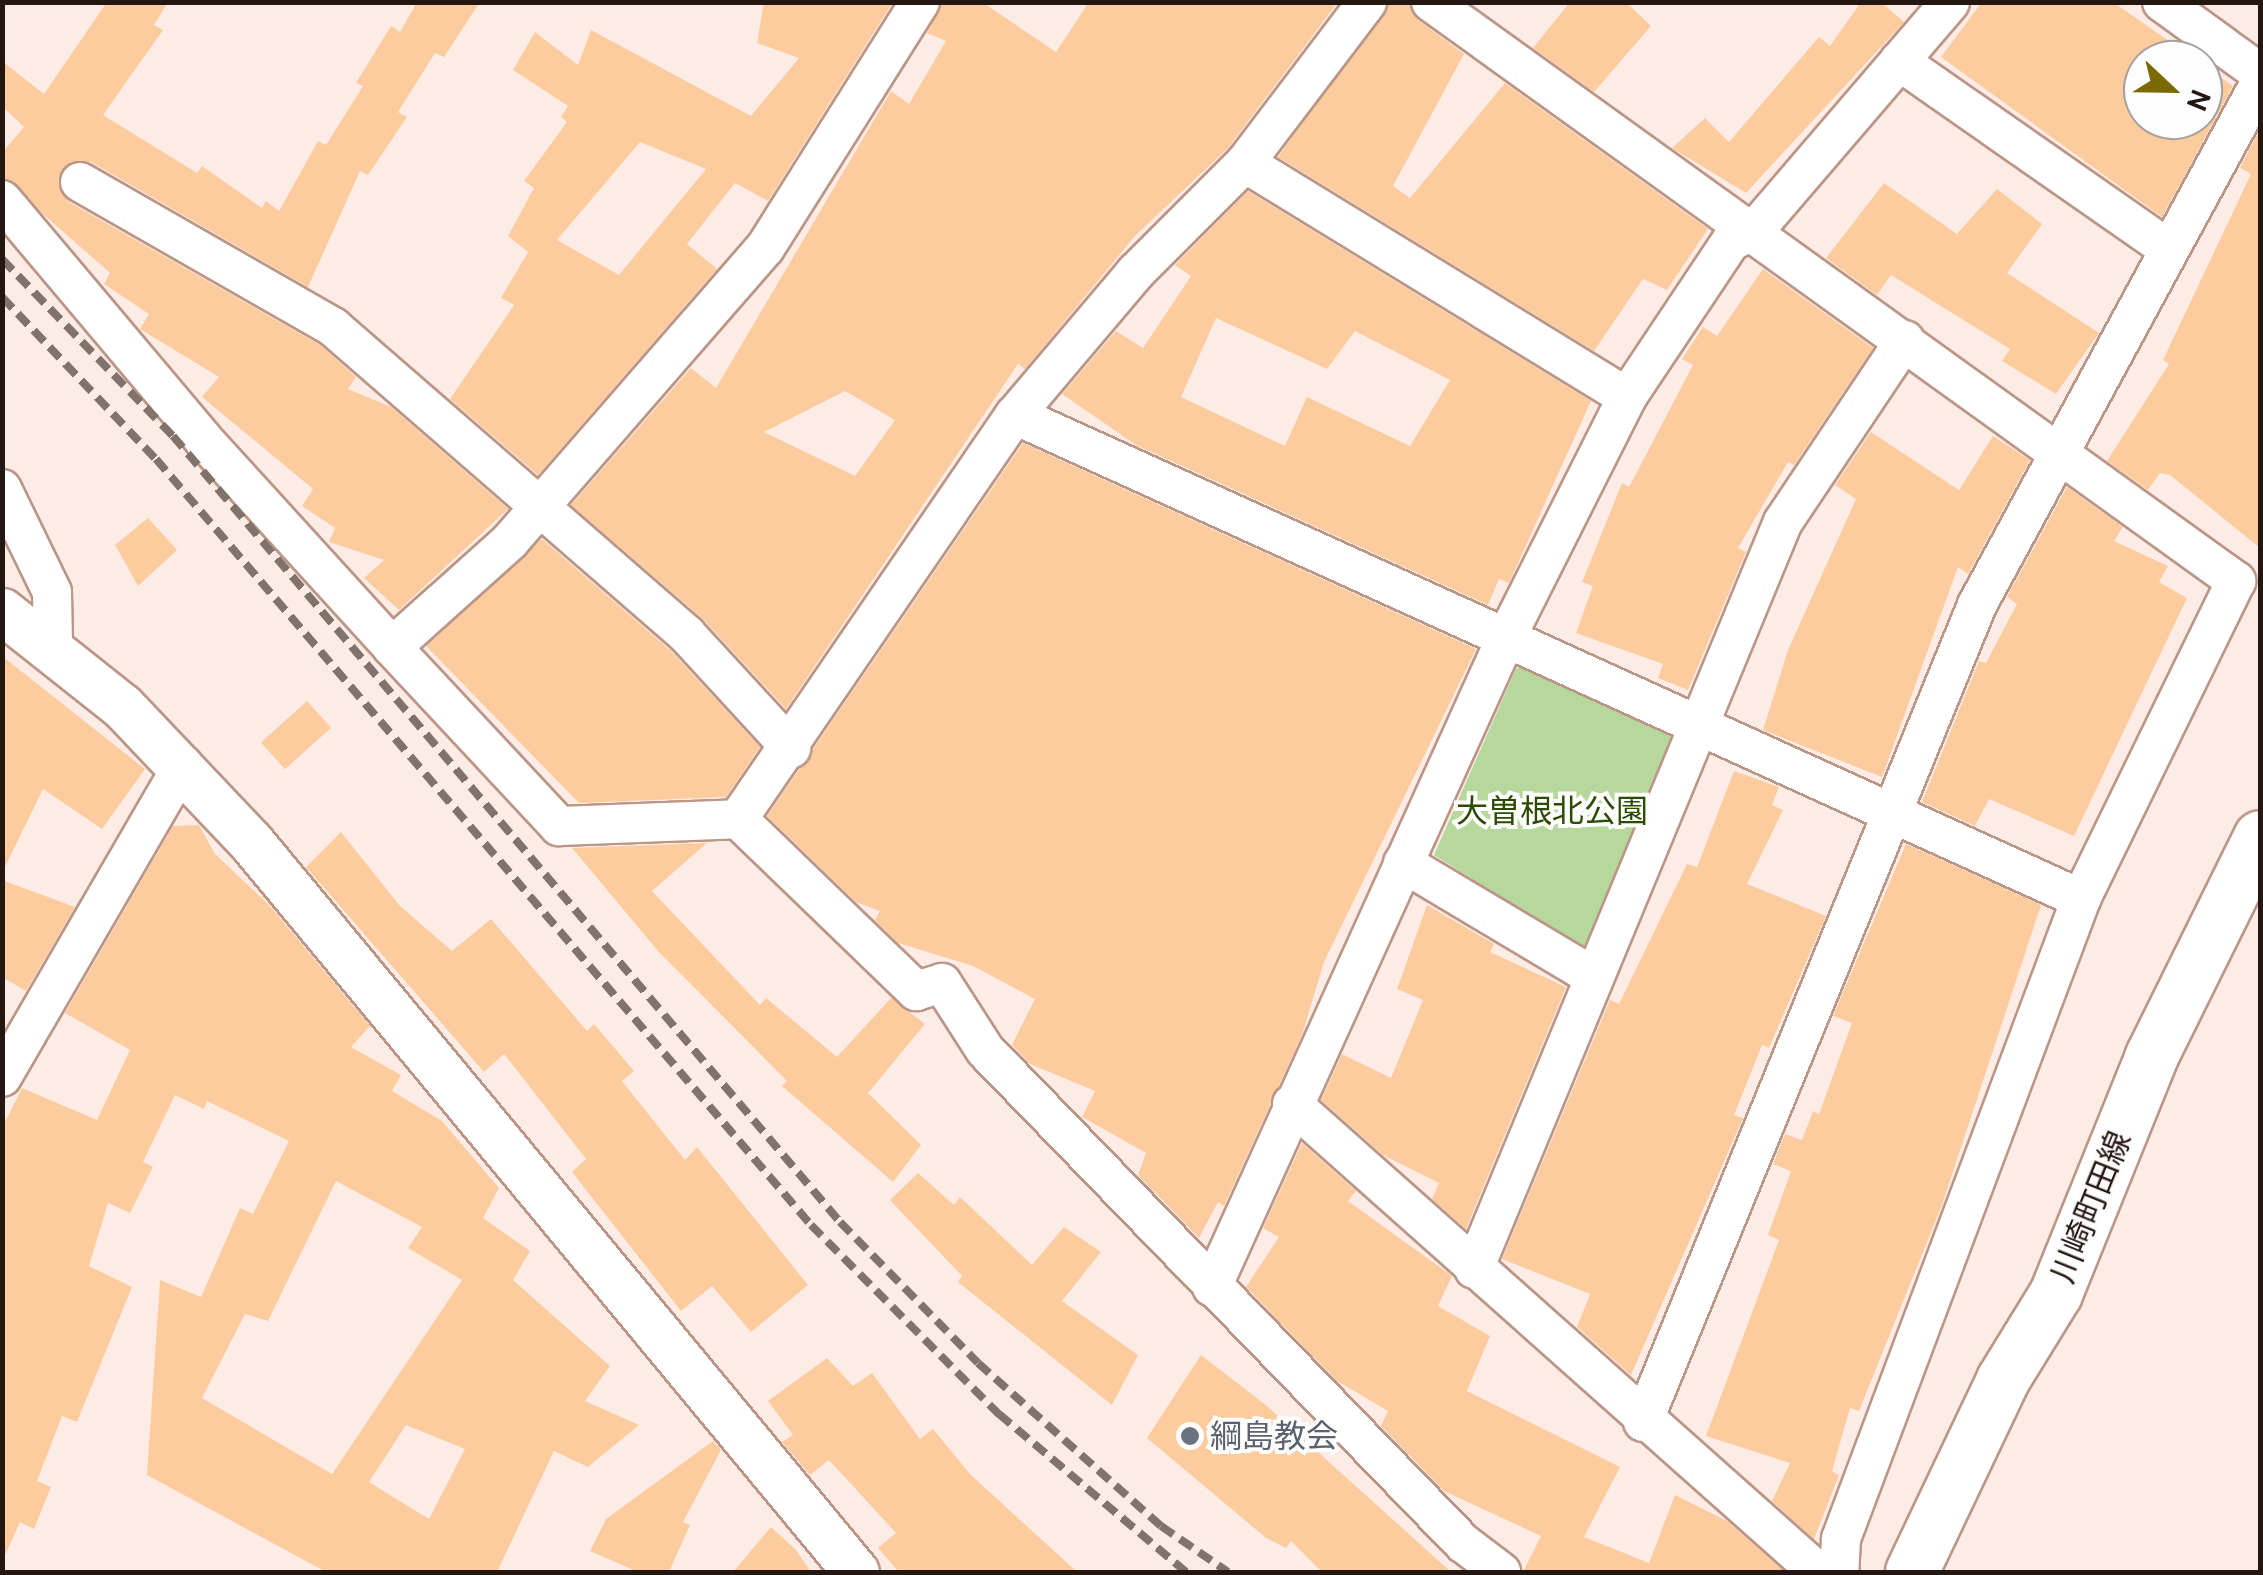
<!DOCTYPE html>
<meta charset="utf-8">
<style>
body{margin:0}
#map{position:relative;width:2263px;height:1575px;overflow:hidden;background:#fdece6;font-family:Cabin,"Noto Sans JP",sans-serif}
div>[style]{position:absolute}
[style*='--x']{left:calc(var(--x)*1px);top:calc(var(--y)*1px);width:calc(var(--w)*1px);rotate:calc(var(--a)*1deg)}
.green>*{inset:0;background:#b6d89c}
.building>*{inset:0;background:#fccc9e;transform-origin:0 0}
.roads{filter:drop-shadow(2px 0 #bb9687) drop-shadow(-2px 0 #bb9687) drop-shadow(0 2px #bb9687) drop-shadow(0 -2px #bb9687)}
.minor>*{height:38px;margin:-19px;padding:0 19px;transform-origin:19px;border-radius:19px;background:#fff}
.tertiary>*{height:45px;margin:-22.5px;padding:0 22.5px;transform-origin:22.5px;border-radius:22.5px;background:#fff}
.secondary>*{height:52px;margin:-26px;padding:0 26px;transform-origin:26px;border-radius:26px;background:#fff}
.rail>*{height:8px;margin-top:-4px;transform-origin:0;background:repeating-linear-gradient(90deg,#81726c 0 15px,transparent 0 23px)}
.dots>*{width:28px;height:28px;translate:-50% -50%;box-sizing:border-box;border:5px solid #fdfdfd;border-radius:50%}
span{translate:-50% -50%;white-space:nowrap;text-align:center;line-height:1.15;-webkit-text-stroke:8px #fdfdfd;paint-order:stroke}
.park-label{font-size:32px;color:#2a4b00}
.street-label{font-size:32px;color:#241610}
.worship-label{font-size:32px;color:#5b616d}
.left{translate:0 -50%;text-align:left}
.frame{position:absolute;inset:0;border:5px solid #241610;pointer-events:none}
.north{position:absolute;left:2123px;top:40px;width:100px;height:100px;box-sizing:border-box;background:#fdfdfd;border:2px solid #a6a19e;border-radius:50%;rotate:112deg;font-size:28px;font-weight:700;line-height:40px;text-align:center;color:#241610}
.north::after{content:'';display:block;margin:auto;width:35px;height:45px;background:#7b6a02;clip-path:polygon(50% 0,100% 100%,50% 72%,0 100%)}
</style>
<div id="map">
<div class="green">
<div style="clip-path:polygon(1528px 662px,1682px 734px,1596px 944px,1583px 949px,1434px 855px,1516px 669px)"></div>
</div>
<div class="building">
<div style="clip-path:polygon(107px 2px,168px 2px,154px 25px,163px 30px,103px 115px,197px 173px,202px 166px,262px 208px,266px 201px,279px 211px,318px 141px,326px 145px,363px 86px,356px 83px,391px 26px,400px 32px,417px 2px,480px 2px,444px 57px,435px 53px,398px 112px,407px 117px,368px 175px,360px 171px,308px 287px,91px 162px,70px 162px,58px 181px,69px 202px,320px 345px,356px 377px,348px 389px,391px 407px,508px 509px,399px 610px,364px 578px,384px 560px,329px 542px,335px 528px,302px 506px,313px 489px,202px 397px,219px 377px,140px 329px,149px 314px,104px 284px,110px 273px,2px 178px,2px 153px,24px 127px,2px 106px,2px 61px,44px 94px)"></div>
<div style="clip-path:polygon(evenodd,764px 2px,893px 2px,768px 201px,735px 183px,687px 244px,717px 269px,538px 475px,450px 399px,514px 305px,501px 298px,528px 252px,508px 236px,534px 188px,524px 181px,567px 122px,561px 117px,568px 106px,513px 70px,535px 32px,578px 65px,591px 30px,751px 116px,799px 58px,757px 43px,764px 2px,640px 142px,706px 169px,619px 275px,557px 240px,640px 142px)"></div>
<div style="clip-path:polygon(evenodd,942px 2px,982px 2px,1056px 52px,1089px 2px,1338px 2px,1228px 148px,1135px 236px,1025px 369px,1018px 364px,786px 709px,702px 618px,571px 505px,691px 368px,716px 388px,891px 91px,909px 104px,946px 41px,927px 33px,942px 2px,845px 391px,895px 420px,855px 476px,764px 432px,845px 391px)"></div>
<div style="clip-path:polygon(1389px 2px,1409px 2px,1418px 20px,1464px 54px,1393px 186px,1410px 198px,1505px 83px,1708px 229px,1667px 290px,1643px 279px,1594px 351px,1278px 157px)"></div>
<div style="clip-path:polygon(1570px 2px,1626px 2px,1651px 26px,1594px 92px,1533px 48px)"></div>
<div style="clip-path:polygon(1861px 2px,1881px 2px,1904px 22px,1746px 193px,1672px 148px,1705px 118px,1729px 142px,1819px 37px,1830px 46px)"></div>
<div style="clip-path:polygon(1982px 2px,2113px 2px,2196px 60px,2143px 60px,2143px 120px,2203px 120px,2203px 65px,2233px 86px,2162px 217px,1941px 57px)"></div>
<div style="clip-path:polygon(2260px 129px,2260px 548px,2170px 475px,2160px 473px,2148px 490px,2107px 461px,2169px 364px,2163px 360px,2251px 174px,2240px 168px)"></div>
<div style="clip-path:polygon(1884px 183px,1957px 234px,1997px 189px,2042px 224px,2007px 273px,2099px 333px,2056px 394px,2002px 361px,2010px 349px,1891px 275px,1877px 295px,1826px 258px)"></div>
<div style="clip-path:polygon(evenodd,1248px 191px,1591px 401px,1509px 583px,1499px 579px,1488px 605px,1136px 445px,1062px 394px,1116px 331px,1143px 348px,1191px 276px,1175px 265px,1248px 191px,1216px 318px,1327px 369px,1355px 331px,1450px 380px,1410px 446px,1307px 397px,1285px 446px,1181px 397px,1216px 318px)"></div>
<div style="clip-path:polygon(1763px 269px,1873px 348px,1794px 465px,1788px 462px,1738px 548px,1746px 552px,1688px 690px,1658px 678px,1663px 664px,1576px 633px,1593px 586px,1582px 582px,1622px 483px,1629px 487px,1693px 365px,1682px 359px,1703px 327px,1717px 336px)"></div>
<div style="clip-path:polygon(1871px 432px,1959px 490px,1993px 436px,2030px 460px,1968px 574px,1958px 567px,1882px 777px,1763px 730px,1788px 650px,1856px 499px,1835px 485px)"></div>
<div style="clip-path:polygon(1023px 443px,1476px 649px,1324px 962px,1302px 1035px,1224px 1206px,1218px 1202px,1199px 1238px,1138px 1175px,1146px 1153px,1082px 1117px,1095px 1091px,1030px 1064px,1012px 1045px,1035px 999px,973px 966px,898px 943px,875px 920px,880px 911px,856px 902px,767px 816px)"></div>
<div style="clip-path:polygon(2067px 487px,2123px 527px,2114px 541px,2168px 566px,2159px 582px,2187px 598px,2074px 836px,1989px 799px,1975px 826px,1922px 802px,1979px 661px,1986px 663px,2017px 604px,2007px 597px)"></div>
<div style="clip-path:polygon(148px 518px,177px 550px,138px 586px,115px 545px)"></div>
<div style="clip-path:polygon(542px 539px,671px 651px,760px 747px,726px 797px,579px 803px,426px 646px)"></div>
<div style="clip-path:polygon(2px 656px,145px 769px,102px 829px,43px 789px,2px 873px)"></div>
<div style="left:307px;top:701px;width:36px;height:62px;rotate:48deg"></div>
<div style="clip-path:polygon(1734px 771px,1779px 787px,1772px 805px,1783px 810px,1747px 884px,1826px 916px,1769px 1048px,1762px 1045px,1734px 1115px,1743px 1118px,1631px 1375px,1577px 1327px,1590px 1294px,1502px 1259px,1610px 1000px,1619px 1004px,1687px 864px,1697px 867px)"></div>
<div style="clip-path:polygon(evenodd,199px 825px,215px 854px,269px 905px,370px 1026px,351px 1047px,401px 1075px,392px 1091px,442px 1121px,499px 1188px,483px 1218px,530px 1251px,513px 1280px,610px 1366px,585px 1401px,639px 1425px,588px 1467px,554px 1451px,497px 1572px,326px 1572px,147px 1475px,160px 1280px,201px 1297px,240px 1208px,253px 1214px,289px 1141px,207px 1101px,204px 1109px,175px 1095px,143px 1162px,153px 1167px,130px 1213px,108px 1203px,89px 1266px,132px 1287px,77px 1422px,62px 1416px,37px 1481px,51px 1487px,34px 1529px,20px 1522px,2px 1562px,2px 1128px,22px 1088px,97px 1120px,130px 1050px,65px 1013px,173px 826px,199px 825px,336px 1181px,422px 1227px,408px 1248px,462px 1280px,332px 1474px,202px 1398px,245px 1314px,268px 1321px,336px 1181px,199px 825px,406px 1425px,465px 1449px,429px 1519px,369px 1482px,406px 1425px)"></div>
<div style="clip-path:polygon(341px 832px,400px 906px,452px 951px,491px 919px,587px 1031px,594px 1024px,634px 1071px,622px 1081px,685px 1160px,697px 1147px,808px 1285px,751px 1332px,712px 1286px,681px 1311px,572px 1172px,586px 1159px,504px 1054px,484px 1072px,306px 867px)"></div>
<div style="clip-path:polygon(707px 843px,652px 891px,760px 1005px,766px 998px,837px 1057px,891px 998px,925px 1024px,868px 1093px,921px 1145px,893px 1182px,782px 1086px,787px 1081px,658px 951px,572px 848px)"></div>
<div style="clip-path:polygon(1906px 844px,2041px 905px,1942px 1205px,1859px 1411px,1850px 1408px,1832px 1471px,1839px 1475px,1814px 1539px,1772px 1501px,1790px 1463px,1706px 1436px,1779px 1240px,1768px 1235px,1791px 1171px,1773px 1164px,1785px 1134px,1802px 1140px,1813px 1111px,1819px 1114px,1852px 1023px,1833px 1016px)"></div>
<div style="clip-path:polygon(2px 880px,75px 907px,26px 991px,2px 977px)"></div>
<div style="clip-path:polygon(1427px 905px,1494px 944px,1490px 952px,1566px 987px,1466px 1229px,1432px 1199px,1439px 1183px,1383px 1155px,1321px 1100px,1342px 1054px,1391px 1078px,1423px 1000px,1397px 989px)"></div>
<div style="clip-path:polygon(1302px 1143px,1356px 1191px,1348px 1201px,1452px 1276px,1438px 1306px,1490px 1336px,1467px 1391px,1620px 1467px,1584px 1537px,1649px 1563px,1675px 1495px,1727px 1521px,1785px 1572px,1523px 1572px,1541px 1536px,1444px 1491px,1381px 1426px,1388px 1411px,1337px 1381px,1246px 1287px,1279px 1237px,1263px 1228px)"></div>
<div style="clip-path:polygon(918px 1173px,954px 1205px,960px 1197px,1032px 1265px,1064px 1227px,1101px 1252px,1062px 1301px,1138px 1355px,1112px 1405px,958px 1282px,962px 1276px,890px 1200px)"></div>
<div style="clip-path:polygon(1201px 1355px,1267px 1406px,1451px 1572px,1322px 1572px,1291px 1541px,1286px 1548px,1266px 1538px,1147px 1438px)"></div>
<div style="clip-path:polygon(827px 1358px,853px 1386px,872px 1373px,920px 1439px,933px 1429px,970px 1474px,1077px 1572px,899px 1572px,878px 1548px,896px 1533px,829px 1460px,810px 1475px,782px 1442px,793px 1435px,768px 1401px)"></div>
<div style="clip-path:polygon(713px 1441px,721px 1450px,683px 1522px,690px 1525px,669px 1572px,638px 1572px,590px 1551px,606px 1519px)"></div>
<div style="clip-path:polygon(771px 1527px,796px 1550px,811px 1572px,733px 1572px)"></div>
</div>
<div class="roads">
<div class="minor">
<div style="--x:1431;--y:2;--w:992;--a:35.73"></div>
<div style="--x:2236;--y:581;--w:354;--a:116"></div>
<div style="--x:2081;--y:899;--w:684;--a:110.56"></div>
<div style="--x:1841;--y:1539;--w:33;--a:93"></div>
<div style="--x:2162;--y:2;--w:121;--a:35.9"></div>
<div style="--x:1899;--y:61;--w:325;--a:34.9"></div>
<div style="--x:1245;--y:163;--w:448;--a:31.5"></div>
<div style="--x:80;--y:182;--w:292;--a:29.8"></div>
<div style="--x:333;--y:327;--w:469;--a:41"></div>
<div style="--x:687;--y:635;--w:154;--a:47.4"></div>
<div style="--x:2;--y:200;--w:312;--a:49.9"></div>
<div style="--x:203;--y:439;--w:281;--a:47.7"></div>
<div style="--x:392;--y:647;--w:159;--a:-41.9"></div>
<div style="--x:510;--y:541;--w:388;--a:-49"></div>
<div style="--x:765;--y:248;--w:291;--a:-57.8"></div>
<div style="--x:1015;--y:415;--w:1171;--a:24.42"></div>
<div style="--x:2;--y:489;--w:114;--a:64.1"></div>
<div style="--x:52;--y:592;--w:54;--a:88.9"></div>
<div style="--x:392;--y:647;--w:245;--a:47"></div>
<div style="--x:559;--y:826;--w:179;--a:-2.2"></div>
<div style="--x:738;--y:819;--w:248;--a:44"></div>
<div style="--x:916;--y:991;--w:27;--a:-17"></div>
<div style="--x:942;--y:983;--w:80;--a:57.3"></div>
<div style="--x:985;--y:1050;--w:687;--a:45.89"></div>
<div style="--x:1463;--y:1543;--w:48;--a:37.3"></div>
<div style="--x:738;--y:819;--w:490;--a:-55.6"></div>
<div style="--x:1015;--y:415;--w:187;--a:-49.8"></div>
<div style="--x:1136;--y:272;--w:154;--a:-45"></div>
<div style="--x:1245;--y:163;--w:202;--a:-52.8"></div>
<div style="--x:1403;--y:863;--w:222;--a:30.8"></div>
<div style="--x:2;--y:1077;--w:361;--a:-59.9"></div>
<div style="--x:1292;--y:1104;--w:704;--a:41.66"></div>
<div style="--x:1474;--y:1269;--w:808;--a:-67.53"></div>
<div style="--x:1783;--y:522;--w:219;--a:-56.2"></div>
<div style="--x:1212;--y:1287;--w:712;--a:-65.63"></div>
<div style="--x:1506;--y:638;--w:270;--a:-63.3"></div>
<div style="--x:1627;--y:397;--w:187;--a:-56.3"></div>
<div style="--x:1731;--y:241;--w:25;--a:-23"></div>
<div style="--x:1754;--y:231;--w:301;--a:-49.4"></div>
<div style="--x:1643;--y:1422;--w:883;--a:-67.76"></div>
<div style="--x:1977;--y:605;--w:594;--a:-61.54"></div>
</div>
<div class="tertiary">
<div style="--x:2;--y:611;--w:153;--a:38.4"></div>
<div style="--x:122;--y:706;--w:187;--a:46.5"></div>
<div style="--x:251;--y:842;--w:948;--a:50.35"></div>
</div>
<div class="secondary">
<div style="--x:1912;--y:1572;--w:212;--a:-64.6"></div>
<div style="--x:2003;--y:1380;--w:101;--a:-58.4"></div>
<div style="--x:2056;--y:1294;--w:257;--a:-68"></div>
<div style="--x:2152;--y:1056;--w:244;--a:-63.7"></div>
</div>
</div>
<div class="rail">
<div style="--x:2;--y:259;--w:246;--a:46"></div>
<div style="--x:173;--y:436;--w:1031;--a:49.68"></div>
<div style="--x:840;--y:1222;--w:197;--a:45.6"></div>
<div style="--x:978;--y:1363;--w:245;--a:41.7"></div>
<div style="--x:1161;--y:1526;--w:81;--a:34.5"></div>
<div style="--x:2;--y:297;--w:224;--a:46.5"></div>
<div style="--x:156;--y:459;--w:1008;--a:49.47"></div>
<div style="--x:811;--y:1225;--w:267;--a:45.2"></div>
<div style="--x:999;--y:1414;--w:245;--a:40.2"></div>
</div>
<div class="dots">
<div style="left:1190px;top:1436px;background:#6b7280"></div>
</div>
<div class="park-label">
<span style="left:1552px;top:811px">大曽根北公園</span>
</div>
<div class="street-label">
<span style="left:2091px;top:1207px;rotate:-68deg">川崎町田線</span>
</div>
<div class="worship-label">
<span class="left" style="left:1210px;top:1436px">綱島教会</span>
</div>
<div class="frame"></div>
<div class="north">N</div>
</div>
